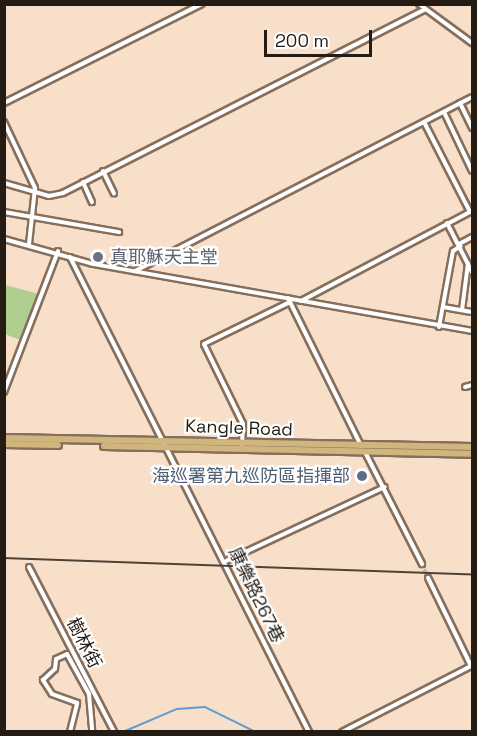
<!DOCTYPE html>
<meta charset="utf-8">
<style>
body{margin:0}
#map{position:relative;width:477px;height:736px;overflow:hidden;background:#f8dfc9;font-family:"Space Grotesk","Noto Sans TC",sans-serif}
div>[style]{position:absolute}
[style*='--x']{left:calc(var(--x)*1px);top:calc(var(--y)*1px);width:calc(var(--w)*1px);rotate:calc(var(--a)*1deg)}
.green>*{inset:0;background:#afce90}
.stream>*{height:1.5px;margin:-0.75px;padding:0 0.75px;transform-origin:0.75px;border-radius:0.75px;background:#5f9dd3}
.minor-tunnel>*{height:4px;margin-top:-2px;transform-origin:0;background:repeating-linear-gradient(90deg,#ceb8a5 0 4px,transparent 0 6px)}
.roads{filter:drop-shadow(2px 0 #856f5c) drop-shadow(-2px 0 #856f5c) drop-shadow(0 2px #856f5c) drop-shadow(0 -2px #856f5c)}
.minor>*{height:4px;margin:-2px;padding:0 2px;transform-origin:2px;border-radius:2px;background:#fff}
.primary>*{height:6px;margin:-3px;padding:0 3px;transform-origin:3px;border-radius:3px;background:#d0b67d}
.rail>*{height:1.5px;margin:-0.75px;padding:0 0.75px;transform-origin:0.75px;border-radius:0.75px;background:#4e4237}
.dots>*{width:16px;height:16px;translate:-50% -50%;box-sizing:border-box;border:3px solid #fff;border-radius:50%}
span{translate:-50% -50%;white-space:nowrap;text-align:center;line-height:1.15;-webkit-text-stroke:4.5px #fff;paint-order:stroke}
.worship-label{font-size:18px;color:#5b616d}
.left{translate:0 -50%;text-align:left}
.street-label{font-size:18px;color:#241b13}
.service-label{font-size:18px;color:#4e5e75}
.right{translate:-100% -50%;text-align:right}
.frame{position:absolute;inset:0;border:6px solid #241b13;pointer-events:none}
.scale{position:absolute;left:264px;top:30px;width:108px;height:27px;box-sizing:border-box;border:3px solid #241b13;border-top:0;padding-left:8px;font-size:18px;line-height:21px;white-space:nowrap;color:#241b13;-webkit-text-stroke:4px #fff;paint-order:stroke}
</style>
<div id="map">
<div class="green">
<div style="clip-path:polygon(5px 285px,39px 294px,20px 340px,5px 334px)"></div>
</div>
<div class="stream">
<div style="--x:123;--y:732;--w:59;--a:-23.1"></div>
<div style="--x:177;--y:709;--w:28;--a:-4"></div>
<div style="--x:205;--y:707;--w:57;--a:26.1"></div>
</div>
<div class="minor-tunnel">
<div style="--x:422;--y:564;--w:15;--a:67"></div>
</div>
<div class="roads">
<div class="minor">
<div style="--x:419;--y:4;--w:66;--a:36.3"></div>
<div style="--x:4;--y:103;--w:221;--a:-26.6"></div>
<div style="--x:460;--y:103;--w:28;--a:64"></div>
<div style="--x:444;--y:112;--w:65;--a:64.6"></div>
<div style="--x:4;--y:122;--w:73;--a:64.8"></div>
<div style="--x:35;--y:188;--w:56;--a:96.1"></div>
<div style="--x:424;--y:122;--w:101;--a:62.9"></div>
<div style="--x:103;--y:171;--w:25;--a:64"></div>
<div style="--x:83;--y:182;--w:22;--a:66"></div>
<div style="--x:4;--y:183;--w:47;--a:16.1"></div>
<div style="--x:49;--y:196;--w:14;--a:-12"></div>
<div style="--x:63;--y:193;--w:406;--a:-26.9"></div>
<div style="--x:4;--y:212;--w:117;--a:9.9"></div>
<div style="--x:447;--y:223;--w:55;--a:63"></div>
<div style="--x:4;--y:239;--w:92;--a:15.7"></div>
<div style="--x:93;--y:264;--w:385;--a:10"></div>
<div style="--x:459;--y:244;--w:15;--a:-28"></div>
<div style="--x:70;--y:257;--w:532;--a:63.29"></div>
<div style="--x:135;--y:271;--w:379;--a:-27.3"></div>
<div style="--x:288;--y:298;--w:165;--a:63.7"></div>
<div style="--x:301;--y:301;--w:193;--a:-27.8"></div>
<div style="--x:443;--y:307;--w:29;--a:10"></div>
<div style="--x:462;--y:310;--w:47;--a:-82.7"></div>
<div style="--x:439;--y:327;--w:77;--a:-79.6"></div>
<div style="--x:453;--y:251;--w:9;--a:-32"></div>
<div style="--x:465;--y:387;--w:7;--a:-16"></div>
<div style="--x:4;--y:392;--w:151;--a:-69"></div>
<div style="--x:242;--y:444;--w:20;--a:-87"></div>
<div style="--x:243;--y:424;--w:89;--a:-116"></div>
<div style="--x:204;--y:344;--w:96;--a:-26"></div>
<div style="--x:365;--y:452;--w:126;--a:63"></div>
<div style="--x:226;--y:561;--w:175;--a:-25"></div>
<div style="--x:29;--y:567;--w:186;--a:62.7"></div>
<div style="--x:70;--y:732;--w:30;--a:-76"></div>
<div style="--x:77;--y:703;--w:27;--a:-160"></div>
<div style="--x:52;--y:694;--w:17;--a:-123"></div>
<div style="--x:43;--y:680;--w:16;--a:-43"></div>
<div style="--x:55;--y:669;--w:10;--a:-84"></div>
<div style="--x:56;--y:659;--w:12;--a:-24"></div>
<div style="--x:67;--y:654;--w:46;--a:61.2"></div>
<div style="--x:89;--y:694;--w:38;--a:85"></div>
<div style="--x:342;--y:732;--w:145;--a:-27.1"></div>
<div style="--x:471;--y:666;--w:98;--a:-116"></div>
</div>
<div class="primary">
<div style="--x:4;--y:438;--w:468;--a:1.1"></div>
<div style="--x:4;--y:444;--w:54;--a:1.1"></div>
<div style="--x:104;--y:446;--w:368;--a:1.2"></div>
</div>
</div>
<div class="rail">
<div style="--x:4;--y:558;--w:468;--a:2"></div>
</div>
<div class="dots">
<div style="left:98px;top:257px;background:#6b7280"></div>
<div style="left:362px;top:476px;background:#5c6f8a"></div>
</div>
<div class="worship-label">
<span class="left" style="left:110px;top:257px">真耶穌天主堂</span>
</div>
<div class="street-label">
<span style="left:239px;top:428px;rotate:2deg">Kangle Road</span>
<span style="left:256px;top:595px;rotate:64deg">康樂路267巷</span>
<span style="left:84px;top:643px;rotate:63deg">樹林街</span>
</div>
<div class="service-label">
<span class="right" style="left:350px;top:476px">海巡署第九巡防區指揮部</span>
</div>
<div class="frame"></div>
<div class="scale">200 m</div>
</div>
